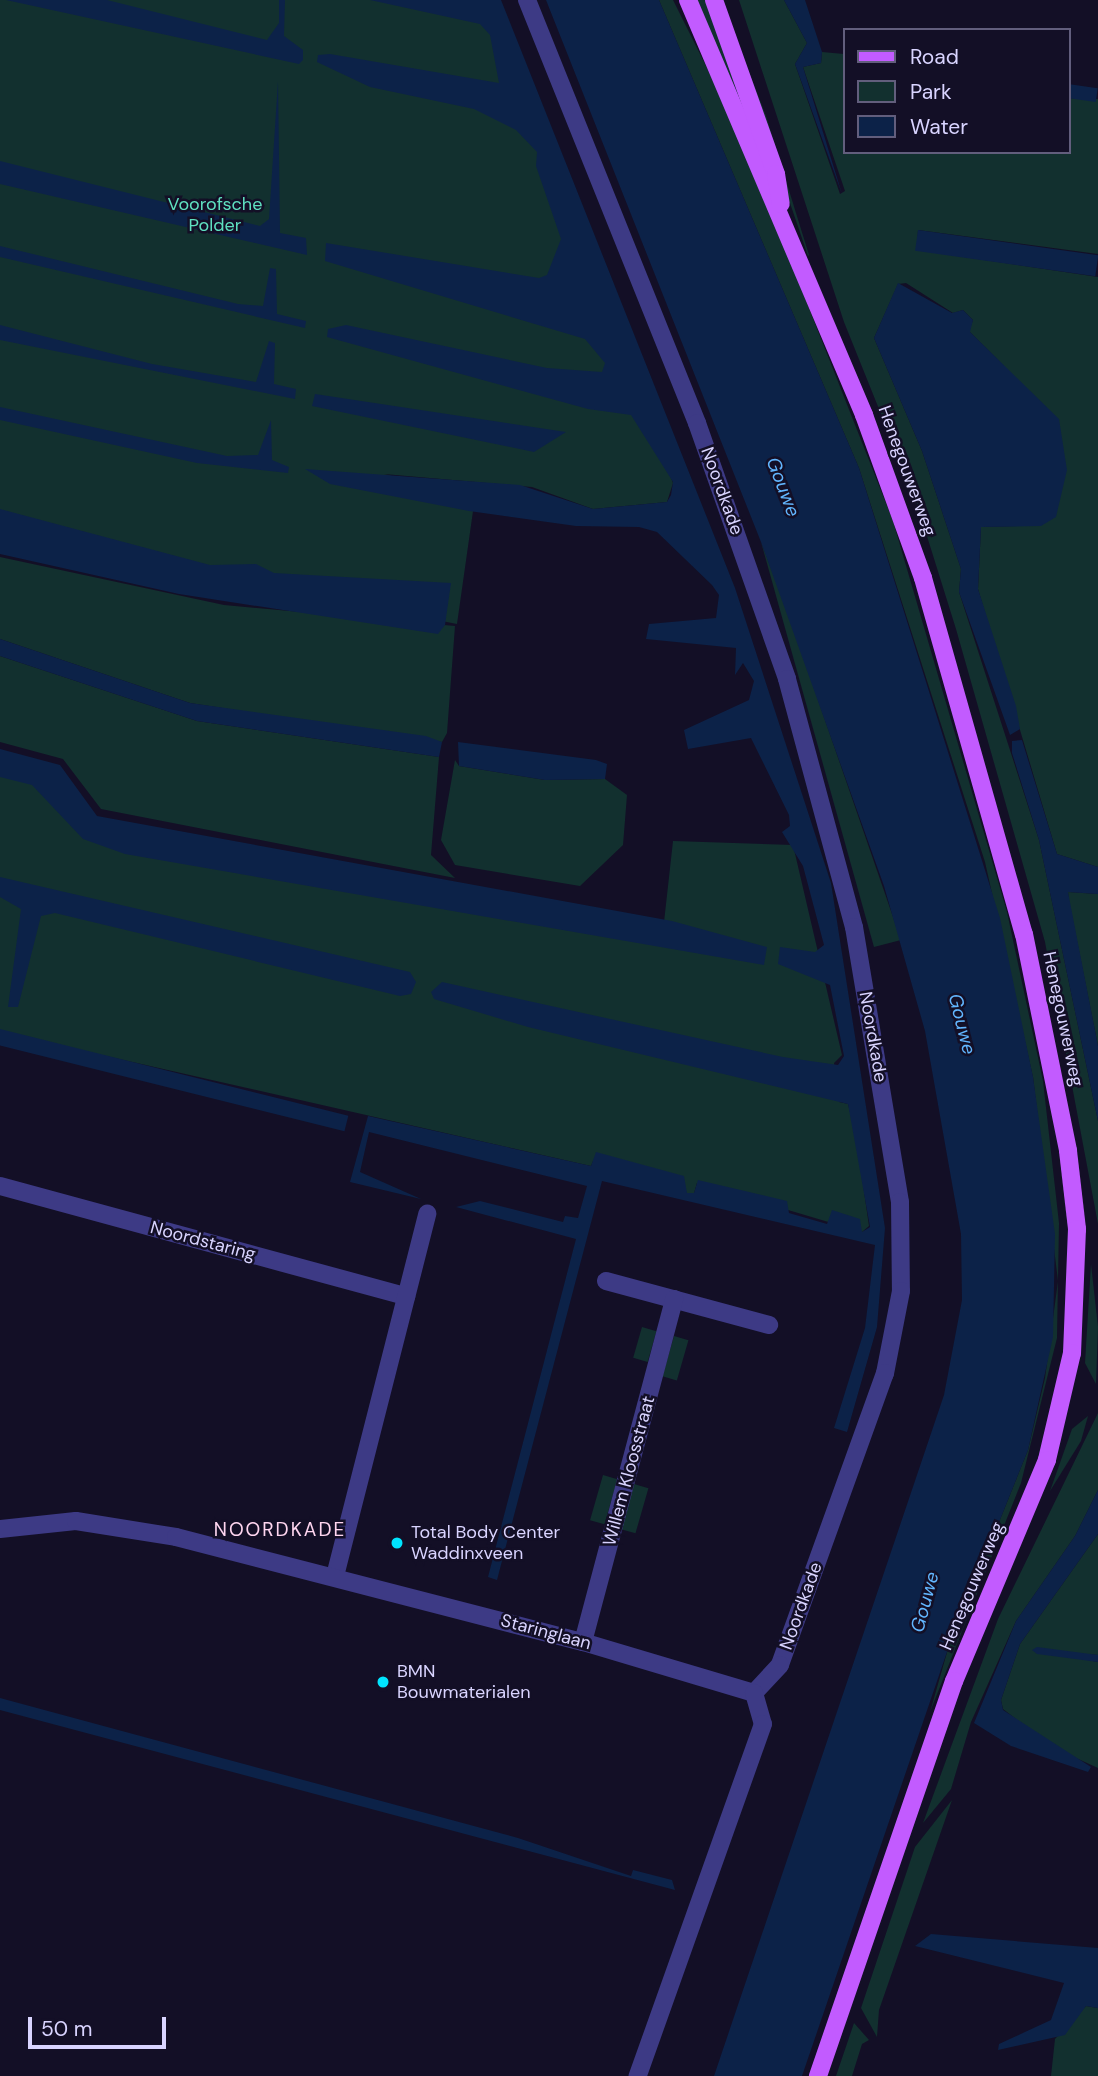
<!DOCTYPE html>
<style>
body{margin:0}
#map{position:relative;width:1098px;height:2076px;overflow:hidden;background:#130f26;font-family:"DM Sans",sans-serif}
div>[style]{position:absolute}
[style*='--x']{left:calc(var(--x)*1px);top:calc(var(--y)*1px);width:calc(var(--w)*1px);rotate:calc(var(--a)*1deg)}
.green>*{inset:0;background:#12302f;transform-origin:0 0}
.water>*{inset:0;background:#0c2248;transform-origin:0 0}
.minor>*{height:18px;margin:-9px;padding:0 9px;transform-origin:9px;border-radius:9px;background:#3d3a85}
.tertiary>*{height:18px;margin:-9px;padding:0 9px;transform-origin:9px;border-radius:9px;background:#3d3a85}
.primary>*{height:18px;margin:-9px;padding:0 9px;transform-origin:9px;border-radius:9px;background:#c25bff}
.dots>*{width:19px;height:19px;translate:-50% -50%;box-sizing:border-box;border:4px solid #130f26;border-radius:50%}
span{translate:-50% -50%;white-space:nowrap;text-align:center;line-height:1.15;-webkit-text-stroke:5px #130f26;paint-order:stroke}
.park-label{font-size:18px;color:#5fe0c0}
.street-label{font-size:18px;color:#d9d4ff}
.poi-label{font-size:18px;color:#d9d4ff}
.left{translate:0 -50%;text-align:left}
.water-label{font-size:19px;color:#62b6ff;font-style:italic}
.neighbourhood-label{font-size:19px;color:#ffd6f0;letter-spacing:2px}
.legend{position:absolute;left:843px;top:28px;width:228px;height:126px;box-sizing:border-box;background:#130f26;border:2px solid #625e7d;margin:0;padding:9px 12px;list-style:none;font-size:21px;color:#d9d4ff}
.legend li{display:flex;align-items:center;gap:14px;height:35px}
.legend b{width:35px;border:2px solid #625e7d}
.scale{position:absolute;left:28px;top:2017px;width:138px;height:32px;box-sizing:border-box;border:4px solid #d9d4ff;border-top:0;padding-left:9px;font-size:21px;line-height:24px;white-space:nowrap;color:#d9d4ff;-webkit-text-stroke:5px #130f26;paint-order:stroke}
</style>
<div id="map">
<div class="green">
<div style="clip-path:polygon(0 0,491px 0,673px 483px,667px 502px,593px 509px,532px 487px,384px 474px,475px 497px,457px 624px,0 535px)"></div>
<div style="clip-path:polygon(659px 0,673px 0,741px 136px,893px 521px,1007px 912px,1043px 1081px,1059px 1223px,1057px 1338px,1021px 1483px,930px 1712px,948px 1649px,1028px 1450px,1045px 1378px,1058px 1281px,1033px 1077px,985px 862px,859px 468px)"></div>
<div style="clip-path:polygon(697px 0,705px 0,719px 28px,775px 187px)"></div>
<div style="clip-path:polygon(721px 0,766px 116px,809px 255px,808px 256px)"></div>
<div style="clip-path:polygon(739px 0,784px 0,807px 43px,795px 64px,840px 194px,845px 191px,803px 67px,821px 63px,822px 52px,844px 54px,844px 152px,1068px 152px,1068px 98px,1098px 99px,1098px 254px,918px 230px,917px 250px,1098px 277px,1098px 867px,1057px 854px,978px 589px,981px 527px,1017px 526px,1049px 411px,969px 331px,973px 320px,963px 310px,953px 313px,906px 283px,898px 284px,874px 338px,922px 451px,961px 569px,959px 592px,1039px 840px,1098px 1121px,1098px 1224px,1045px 942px,956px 629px,916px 501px,844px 322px)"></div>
<div style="clip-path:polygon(761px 542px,787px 610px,901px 940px,874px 947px)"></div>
<div style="clip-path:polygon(0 557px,224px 605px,455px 626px,447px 733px,442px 742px,190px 703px,0 639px)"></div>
<div style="clip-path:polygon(0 656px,197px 721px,439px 757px,431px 855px,455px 878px,101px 809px,63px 759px,0 742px)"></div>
<div style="clip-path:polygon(455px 760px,459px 766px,545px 780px,605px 779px,627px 795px,623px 845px,580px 886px,455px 865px,441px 840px)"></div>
<div style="clip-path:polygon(0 767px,38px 776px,103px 832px,663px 931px,673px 841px,793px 845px,842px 1055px,834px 1063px,839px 1102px,848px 1104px,856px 1136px,869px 1226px,862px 1232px,697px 1183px,694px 1193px,687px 1193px,593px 1161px,591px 1166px,0 1032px)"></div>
<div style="clip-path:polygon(1068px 892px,1098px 894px,1098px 1046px,1069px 901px)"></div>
<div style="clip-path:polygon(1091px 1264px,1098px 1327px,1096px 1384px,1085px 1363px)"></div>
<div style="left:642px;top:1327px;width:15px;height:32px;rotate:16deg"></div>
<div style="left:674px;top:1336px;width:15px;height:42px;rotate:16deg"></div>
<div style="clip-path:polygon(1098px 1413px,1098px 1490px,1075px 1536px,1016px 1621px,971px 1722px,951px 1789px,923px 1823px,998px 1619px)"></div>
<div style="clip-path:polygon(1088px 1416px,1081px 1441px,1050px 1491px,1072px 1429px)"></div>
<div style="left:603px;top:1475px;width:15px;height:47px;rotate:16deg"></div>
<div style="left:634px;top:1484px;width:15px;height:47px;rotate:16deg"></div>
<div style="clip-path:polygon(1098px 1534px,1098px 1655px,1032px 1650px,1098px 1662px,1098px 1768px,1054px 1748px,1003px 1709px,1001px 1700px,1020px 1644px)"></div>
<div style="clip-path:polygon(952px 1800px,879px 2010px,877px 2037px,861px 2008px,915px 1847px)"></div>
<div style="clip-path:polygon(1086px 2006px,1098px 2008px,1098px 2076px,1051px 2076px,1055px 2039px)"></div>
<div style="clip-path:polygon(854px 2023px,869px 2040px,862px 2044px,852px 2076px,836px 2076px)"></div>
</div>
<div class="water">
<div style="clip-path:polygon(6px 0,107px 0,267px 40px,279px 23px,279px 0,285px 0,284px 36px,303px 50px,303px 60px,299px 64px)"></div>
<div style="clip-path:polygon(370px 0,501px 0,735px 588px,831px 883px,885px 1228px,877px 1327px,847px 1432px,834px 1428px,865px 1328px,875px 1245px,602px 1181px,497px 1580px,488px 1577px,576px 1239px,456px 1207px,480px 1201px,563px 1222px,565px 1216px,578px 1218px,587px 1186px,369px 1132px,360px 1172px,421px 1199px,350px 1182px,368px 1116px,591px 1166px,596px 1152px,684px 1176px,687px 1193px,694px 1193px,698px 1180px,787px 1201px,789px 1213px,827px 1224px,832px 1210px,860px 1219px,862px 1232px,870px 1227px,848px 1104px,528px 1027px,434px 999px,431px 992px,442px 982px,783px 1057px,838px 1065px,844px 1056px,830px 985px,778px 964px,780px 947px,815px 952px,824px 945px,803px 866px,782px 832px,790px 826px,789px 815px,751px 738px,688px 749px,684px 730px,749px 700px,754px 681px,743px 663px,735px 675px,736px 648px,646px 639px,649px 624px,716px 618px,719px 595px,712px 585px,657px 532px,639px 527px,576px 526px,469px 511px,330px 484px,305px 469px,520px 485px,593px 509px,667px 502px,671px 495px,673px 482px,631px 415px,588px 409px,327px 337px,328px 329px,346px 325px,547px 368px,602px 372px,605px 363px,585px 339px,325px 261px,326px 243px,539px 278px,547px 275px,561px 239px,536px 166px,537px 152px,516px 130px,474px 109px,370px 87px,317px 62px,318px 55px,330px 54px,499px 83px,490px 35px,480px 24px)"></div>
<div style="clip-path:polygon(546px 0,659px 0,859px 468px,1000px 918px,1033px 1077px,1055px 1234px,1053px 1337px,1028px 1450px,948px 1649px,802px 2076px,714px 2076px,944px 1395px,962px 1300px,961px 1234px,925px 1031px,884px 886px,761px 542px)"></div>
<div style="clip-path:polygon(784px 0,805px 0,822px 52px,821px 63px,803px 67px,842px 194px,795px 64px,807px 43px)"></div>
<div style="clip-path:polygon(278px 81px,280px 233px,306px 238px,307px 255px,0 184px,0 161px,260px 226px,269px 219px)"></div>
<div style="left:1068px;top:84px;width:30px;height:14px;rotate:8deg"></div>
<div style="left:918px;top:230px;width:182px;height:21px;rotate:8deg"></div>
<div style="clip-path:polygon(0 246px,238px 304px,263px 306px,270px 268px,276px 269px,277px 314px,306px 321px,305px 328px,0 257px)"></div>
<div style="clip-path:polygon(898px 283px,952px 313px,963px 310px,973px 320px,970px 332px,1059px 419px,1067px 470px,1056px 517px,1041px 526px,981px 527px,978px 589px,1016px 706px,1020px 729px,1010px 735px,959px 592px,961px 569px,922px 451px,874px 338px)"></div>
<div style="clip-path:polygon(0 325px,152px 364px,256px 382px,269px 341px,275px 343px,274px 384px,296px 389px,295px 399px,0 340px)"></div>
<div style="clip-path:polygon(315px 394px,566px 432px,534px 452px,312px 406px)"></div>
<div style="clip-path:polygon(0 407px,227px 456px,258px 455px,271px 420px,272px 460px,289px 467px,288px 473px,197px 463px,0 420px)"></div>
<div style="clip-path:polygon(0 509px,210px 565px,256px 564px,274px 573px,451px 583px,445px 625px,438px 634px,179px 594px,0 554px)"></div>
<div style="clip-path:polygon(0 639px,190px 703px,426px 736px,442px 742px,439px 757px,197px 721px,0 656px)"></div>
<div style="clip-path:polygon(1022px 740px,1057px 854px,1098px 867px,1098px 894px,1068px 892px,1098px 1046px,1098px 1121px,1039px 840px,1012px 753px,1012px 741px)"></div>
<div style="clip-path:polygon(458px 742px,596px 760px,607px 764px,605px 779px,545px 780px,459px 766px)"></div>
<div style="clip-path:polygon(0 749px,60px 765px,97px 816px,672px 921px,767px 947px,764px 965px,125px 854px,83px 839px,32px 785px,0 777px)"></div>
<div style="clip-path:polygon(0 877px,410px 972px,416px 982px,411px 994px,400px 996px,55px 913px,41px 916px,18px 1007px,8px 1007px,21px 909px,0 897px)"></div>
<div style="left:0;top:1029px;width:359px;height:16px;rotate:14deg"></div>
<div style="clip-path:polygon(1098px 1490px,1098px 1534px,1020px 1644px,1001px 1700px,1003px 1710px,1091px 1767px,1088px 1772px,1011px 1746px,974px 1723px,1016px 1621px,1075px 1536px)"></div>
<div style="clip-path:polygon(1037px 1647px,1098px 1655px,1098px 1662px,1037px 1654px,1032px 1650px)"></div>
<div style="clip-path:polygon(0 1698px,518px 1838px,631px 1876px,633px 1870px,672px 1880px,675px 1890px,0 1710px)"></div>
<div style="clip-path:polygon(931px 1934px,1098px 1948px,1098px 2008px,1086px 2006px,1065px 2035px,998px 2050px,999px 2044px,1051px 2020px,1064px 1983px,915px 1946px)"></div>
</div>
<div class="minor">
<div style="--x:0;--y:1186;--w:421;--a:15.2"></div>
<div style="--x:606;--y:1281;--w:169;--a:15.1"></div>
<div style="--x:335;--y:1576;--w:374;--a:-75.7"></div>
<div style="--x:583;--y:1642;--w:355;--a:-75.1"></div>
</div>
<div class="tertiary">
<div style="--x:527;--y:0;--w:456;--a:68.1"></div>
<div style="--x:697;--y:423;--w:271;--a:70.6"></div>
<div style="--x:787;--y:679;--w:257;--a:74.9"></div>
<div style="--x:854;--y:927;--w:279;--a:80.5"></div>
<div style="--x:900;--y:1202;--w:89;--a:89.4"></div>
<div style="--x:901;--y:1291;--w:84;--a:101"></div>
<div style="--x:885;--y:1373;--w:310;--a:109.8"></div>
<div style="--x:780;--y:1665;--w:38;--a:133"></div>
<div style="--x:0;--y:1529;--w:76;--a:-6"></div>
<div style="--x:76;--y:1521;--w:101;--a:9.1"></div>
<div style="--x:176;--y:1537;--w:420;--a:14.5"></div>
<div style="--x:583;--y:1642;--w:178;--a:16.6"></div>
<div style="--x:754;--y:1693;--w:32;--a:74"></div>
<div style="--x:763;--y:1724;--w:374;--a:109.6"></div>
</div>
<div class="primary">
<div style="--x:688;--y:0;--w:451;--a:67"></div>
<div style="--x:864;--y:415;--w:173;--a:70.1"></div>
<div style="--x:923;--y:578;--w:370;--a:74.2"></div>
<div style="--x:1024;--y:934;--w:221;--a:78.5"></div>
<div style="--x:1068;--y:1151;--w:79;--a:83.4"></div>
<div style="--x:1077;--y:1229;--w:124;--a:92.3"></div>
<div style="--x:1072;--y:1353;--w:110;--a:103.2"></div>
<div style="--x:1047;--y:1460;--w:240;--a:112.8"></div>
<div style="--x:954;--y:1681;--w:418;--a:109"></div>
<div style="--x:714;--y:0;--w:185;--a:70.4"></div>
<div style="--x:776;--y:174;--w:30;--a:81"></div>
</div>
<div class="dots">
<div style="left:397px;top:1543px;background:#00e5ff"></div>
<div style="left:383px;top:1682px;background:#00e5ff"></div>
</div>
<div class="park-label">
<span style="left:215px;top:215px">Voorofsche<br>Polder</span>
</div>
<div class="street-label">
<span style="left:907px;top:471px;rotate:70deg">Henegouwerweg</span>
<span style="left:722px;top:491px;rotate:70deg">Noordkade</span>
<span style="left:1063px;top:1019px;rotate:78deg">Henegouwerweg</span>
<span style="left:873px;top:1037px;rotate:80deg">Noordkade</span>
<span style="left:203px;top:1241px;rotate:15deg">Noordstaring</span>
<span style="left:629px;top:1471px;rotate:-75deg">Willem Kloosstraat</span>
<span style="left:972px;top:1586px;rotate:-67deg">Henegouwerweg</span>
<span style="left:801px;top:1606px;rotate:-70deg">Noordkade</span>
<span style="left:546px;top:1632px;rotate:15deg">Staringlaan</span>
</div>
<div class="poi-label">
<span class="left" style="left:411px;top:1543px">Total Body Center<br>Waddinxveen</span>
<span class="left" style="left:397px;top:1682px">BMN<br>Bouwmaterialen</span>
</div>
<div class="water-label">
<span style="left:783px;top:487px;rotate:69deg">Gouwe</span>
<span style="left:962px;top:1024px;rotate:76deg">Gouwe</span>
<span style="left:925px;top:1602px;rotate:-75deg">Gouwe</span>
</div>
<div class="neighbourhood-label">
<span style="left:280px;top:1530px">NOORDKADE</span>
</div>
<ul class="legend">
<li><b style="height:9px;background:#c25bff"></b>Road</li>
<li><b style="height:19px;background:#12302f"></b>Park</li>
<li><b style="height:19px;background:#0c2248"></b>Water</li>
</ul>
<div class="scale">50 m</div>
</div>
